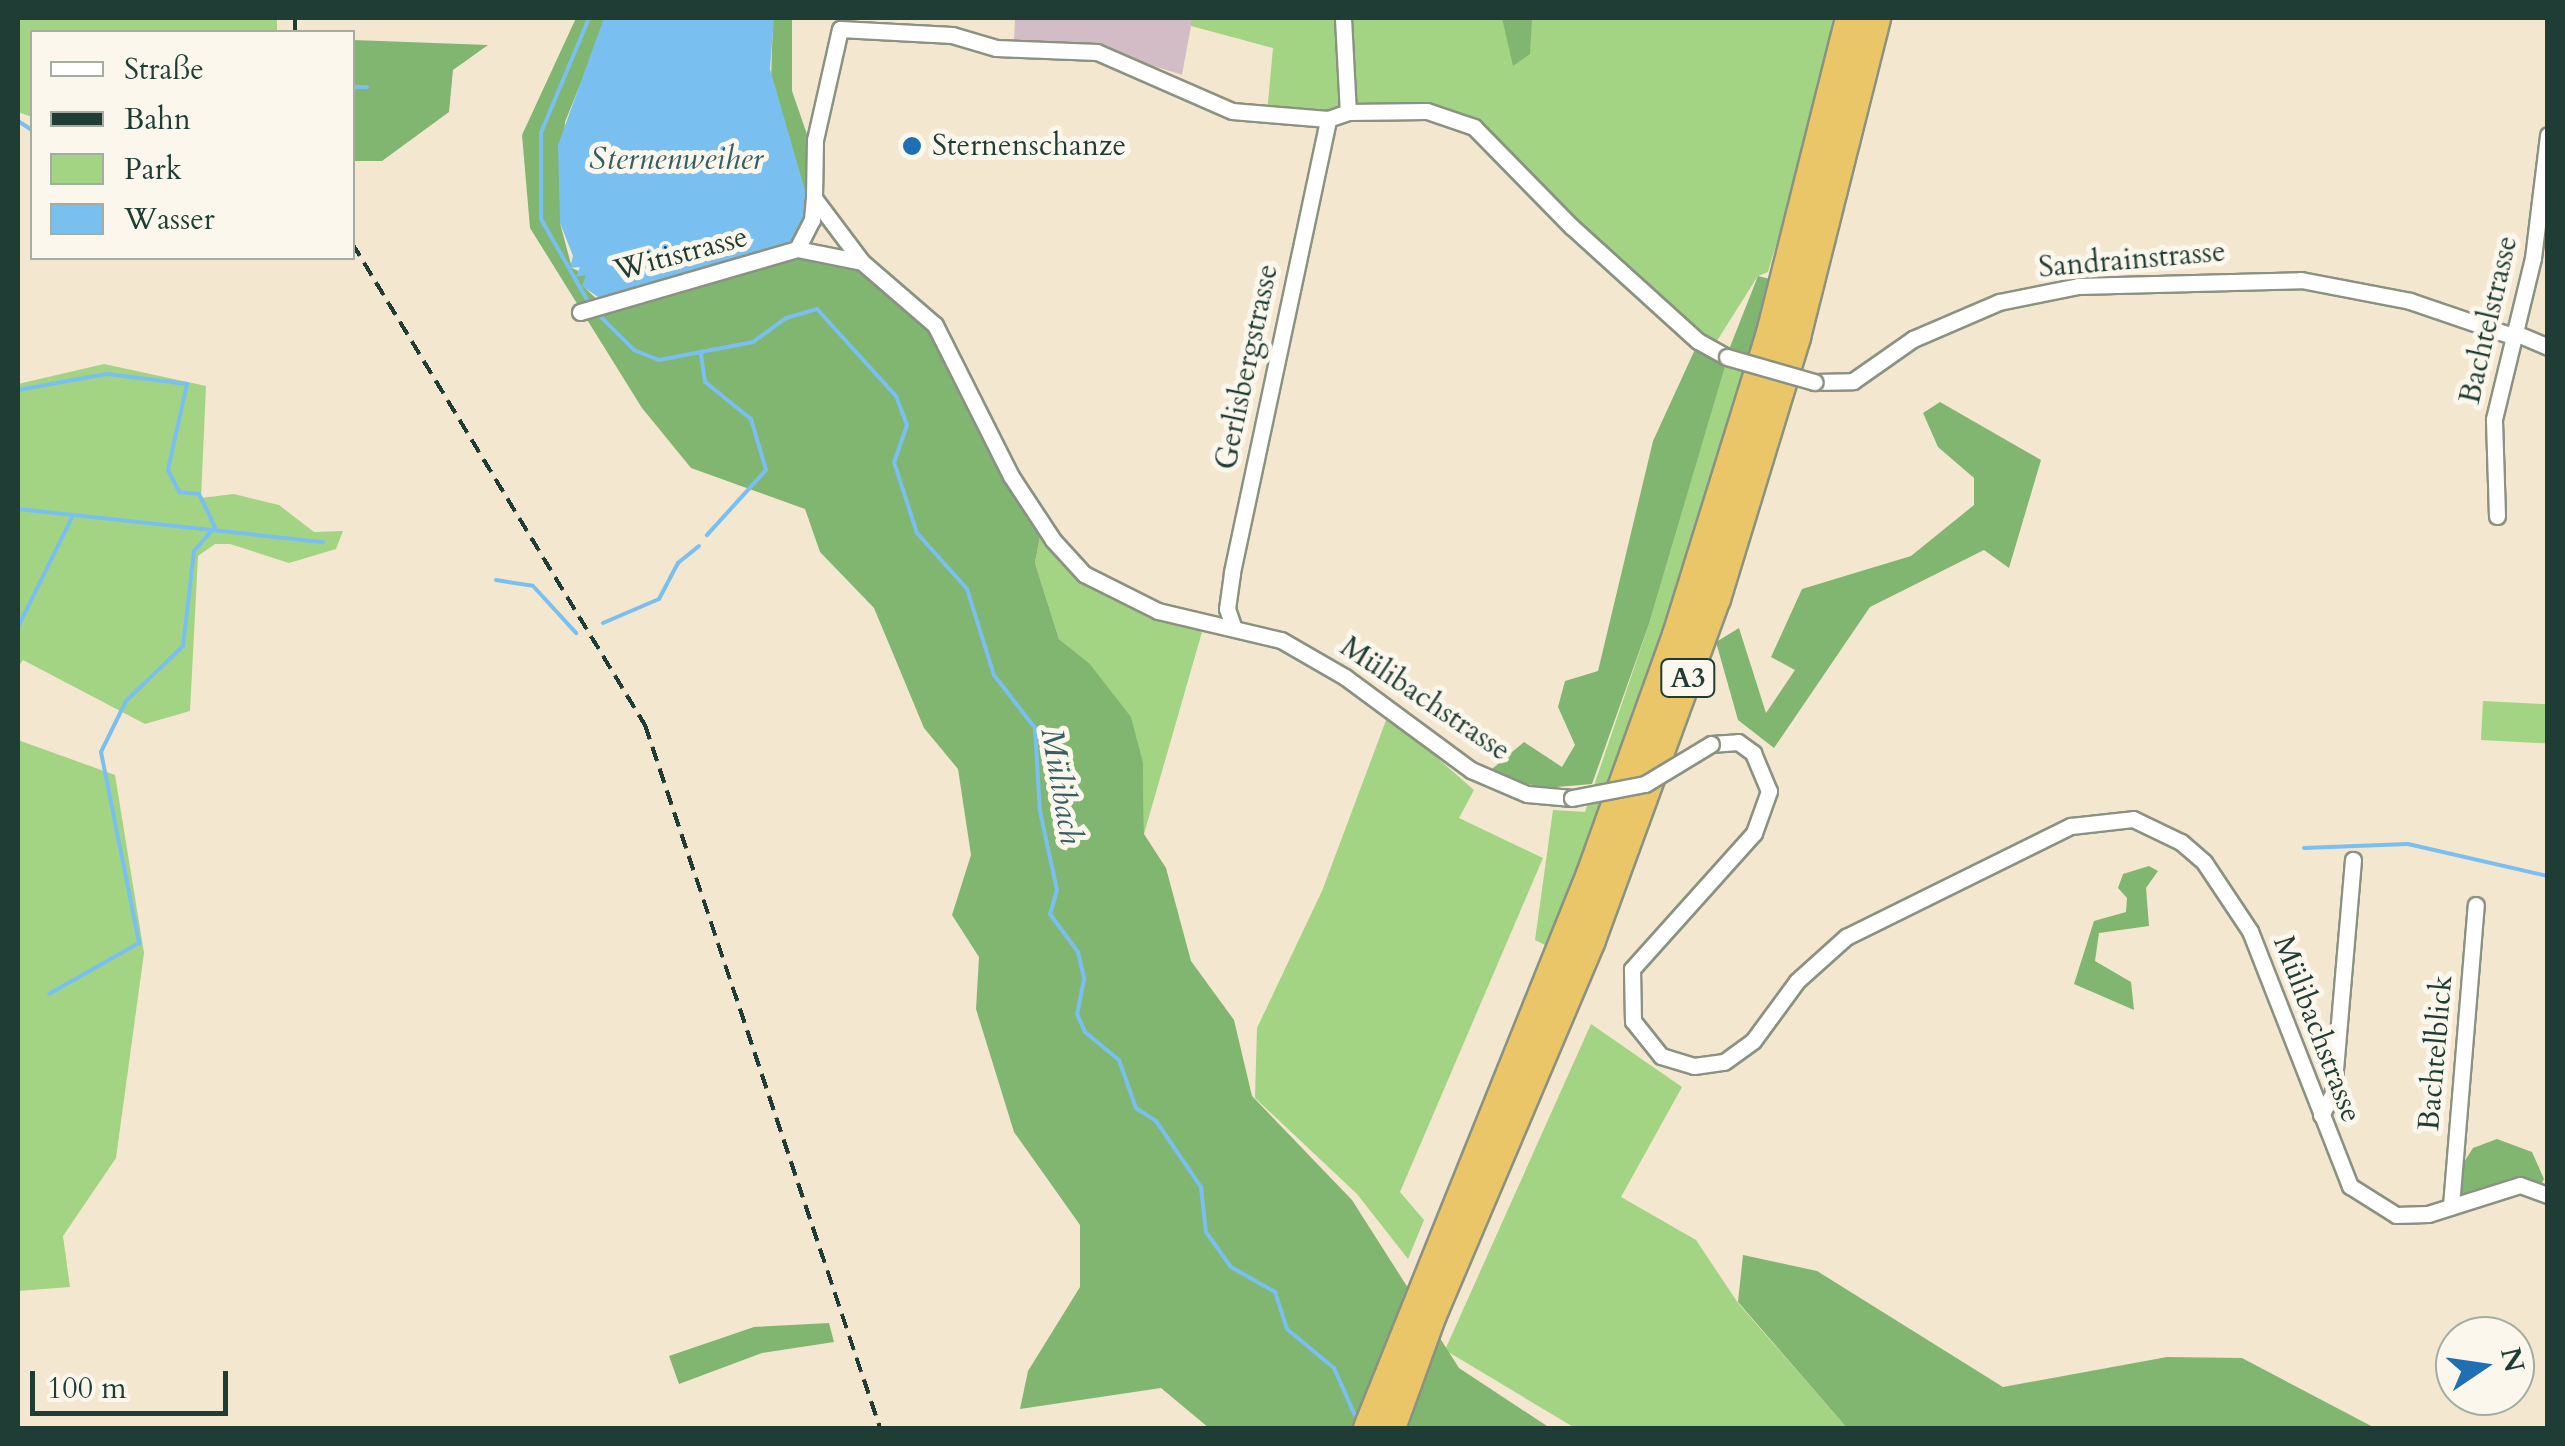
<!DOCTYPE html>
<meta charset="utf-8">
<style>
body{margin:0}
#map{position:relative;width:2565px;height:1446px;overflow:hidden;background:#f4e7cf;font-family:Cardo,serif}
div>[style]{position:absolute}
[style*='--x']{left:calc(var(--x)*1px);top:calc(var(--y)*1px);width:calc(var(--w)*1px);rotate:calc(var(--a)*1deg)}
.industrial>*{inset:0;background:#d2bdc6}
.green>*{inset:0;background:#a2d483;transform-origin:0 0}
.forest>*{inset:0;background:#81b671}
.water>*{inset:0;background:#79c0f1}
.stream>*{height:4px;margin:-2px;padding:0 2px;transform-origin:2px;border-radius:2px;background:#79c0f1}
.roads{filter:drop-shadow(2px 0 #8a9282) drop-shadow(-2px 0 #8a9282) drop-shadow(0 2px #8a9282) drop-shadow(0 -2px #8a9282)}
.minor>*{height:15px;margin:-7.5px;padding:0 7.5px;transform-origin:7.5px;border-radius:7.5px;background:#fff}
.motorway>*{height:28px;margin:-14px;padding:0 14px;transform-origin:14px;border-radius:14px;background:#ebc669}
.rail>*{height:4px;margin-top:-2px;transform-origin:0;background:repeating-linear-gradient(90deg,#1f3d34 0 15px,transparent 0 23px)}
.bridges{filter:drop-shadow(2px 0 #8a9282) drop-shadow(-2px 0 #8a9282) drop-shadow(0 2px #8a9282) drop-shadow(0 -2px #8a9282)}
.minor-bridge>*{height:15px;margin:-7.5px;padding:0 7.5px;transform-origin:7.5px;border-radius:7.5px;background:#fff}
.dots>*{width:28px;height:28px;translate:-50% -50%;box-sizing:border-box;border:5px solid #fbf7ec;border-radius:50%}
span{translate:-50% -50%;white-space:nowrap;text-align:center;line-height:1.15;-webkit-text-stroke:10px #fbf7ec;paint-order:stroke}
.shield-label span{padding:2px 8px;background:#fbf7ec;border:2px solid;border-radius:8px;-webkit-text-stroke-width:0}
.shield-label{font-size:28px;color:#1f3d34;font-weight:700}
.poi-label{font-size:30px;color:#1f3d34}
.left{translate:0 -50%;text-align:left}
.street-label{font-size:30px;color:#1f3d34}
.water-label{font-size:32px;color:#365e63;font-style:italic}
.frame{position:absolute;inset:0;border:20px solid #1f3d34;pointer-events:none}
.legend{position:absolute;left:30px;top:30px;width:325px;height:230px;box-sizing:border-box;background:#fbf7ec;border:2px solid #a3ada2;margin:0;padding:12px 18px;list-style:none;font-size:30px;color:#1f3d34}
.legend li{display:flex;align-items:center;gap:20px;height:50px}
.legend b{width:50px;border:2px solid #a3ada2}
.north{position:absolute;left:2435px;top:1316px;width:100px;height:100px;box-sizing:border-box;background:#fbf7ec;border:2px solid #a3ada2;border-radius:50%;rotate:77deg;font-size:28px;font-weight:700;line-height:40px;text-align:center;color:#1f3d34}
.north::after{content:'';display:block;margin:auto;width:35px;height:45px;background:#1f6fb2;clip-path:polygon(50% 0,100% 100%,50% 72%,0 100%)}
.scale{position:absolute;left:30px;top:1371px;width:198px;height:45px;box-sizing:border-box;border:5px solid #1f3d34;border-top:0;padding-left:12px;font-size:30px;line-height:35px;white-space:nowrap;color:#1f3d34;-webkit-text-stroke:8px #fbf7ec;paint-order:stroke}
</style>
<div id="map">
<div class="industrial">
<div style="clip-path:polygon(1015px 18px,1191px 18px,1191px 26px,1182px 75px,1110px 52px,1014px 42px)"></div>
</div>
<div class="green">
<div style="clip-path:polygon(18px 18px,277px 18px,277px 32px,32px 32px,32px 117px,18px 112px)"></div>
<div style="clip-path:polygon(1191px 18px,1833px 18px,1806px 145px,1768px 272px,1758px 276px,1713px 347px,1567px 233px,1474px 127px,1427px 111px,1267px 113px,1273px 48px,1191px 26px)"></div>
<div style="clip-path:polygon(1726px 362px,1745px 368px,1714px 482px,1611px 782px,1547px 946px,1535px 940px,1553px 810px,1585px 812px,1649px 624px)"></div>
<div style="clip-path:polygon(104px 364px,206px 386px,201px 498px,234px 494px,279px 505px,314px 532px,343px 531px,336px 549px,289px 563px,230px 544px,215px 544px,198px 556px,190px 711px,145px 724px,23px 660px,18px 667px,18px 384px)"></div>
<div style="clip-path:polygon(1041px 531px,1071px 567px,1111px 597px,1204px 625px,1144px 834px,1143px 763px,1089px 663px,1059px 639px,1035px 563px)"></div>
<div style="left:2483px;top:701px;width:64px;height:39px;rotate:3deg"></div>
<div style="clip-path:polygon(1388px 715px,1474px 790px,1459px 818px,1543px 858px,1400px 1192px,1424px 1220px,1408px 1259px,1357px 1194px,1255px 1098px,1257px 1028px,1322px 891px)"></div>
<div style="clip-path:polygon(18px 740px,115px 775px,144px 953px,116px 1158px,63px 1236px,70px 1287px,18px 1291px)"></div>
<div style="clip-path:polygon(1591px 1024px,1682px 1087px,1621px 1197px,1696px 1240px,1738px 1303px,1847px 1428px,1575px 1428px,1445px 1350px)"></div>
</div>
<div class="forest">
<div style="clip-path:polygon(576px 18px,607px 18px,565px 122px,560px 223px,572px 268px,587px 275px,583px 286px,604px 306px,795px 254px,854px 262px,926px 322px,1041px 531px,1035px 563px,1059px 639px,1089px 663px,1131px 717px,1143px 763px,1144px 834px,1166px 868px,1191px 961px,1234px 1020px,1252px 1096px,1352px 1200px,1459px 1368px,1550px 1428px,1209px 1428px,1161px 1388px,1020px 1409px,1028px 1371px,1080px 1287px,1080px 1225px,1014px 1132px,976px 1009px,979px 957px,952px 915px,971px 855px,958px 769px,924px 728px,874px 608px,820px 552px,805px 509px,691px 468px,642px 408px,530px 228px,522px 135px)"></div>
<div style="clip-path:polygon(773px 18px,792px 18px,792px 91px,810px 143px,809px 218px,802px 237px,771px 80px)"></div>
<div style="clip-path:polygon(1502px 18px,1532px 18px,1530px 54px,1513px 66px)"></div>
<div style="clip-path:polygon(353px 40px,488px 45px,453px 70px,449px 112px,382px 161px,353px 161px)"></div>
<div style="clip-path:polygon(1758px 276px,1774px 280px,1750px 359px,1728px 352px)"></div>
<div style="clip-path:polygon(1697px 345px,1726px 363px,1649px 624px,1592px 784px,1545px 788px,1486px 774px,1524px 742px,1562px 767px,1575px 745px,1558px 707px,1565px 681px,1598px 671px,1653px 441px)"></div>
<div style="clip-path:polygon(1940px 402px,2041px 460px,2009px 568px,1984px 550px,1870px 607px,1774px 748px,1738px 720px,1716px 642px,1739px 628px,1766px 713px,1795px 670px,1771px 657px,1802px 589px,1911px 556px,1974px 505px,1974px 478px,1938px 447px,1923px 413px)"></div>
<div style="clip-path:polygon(2149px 866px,2158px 871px,2146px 888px,2149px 926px,2099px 933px,2095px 961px,2131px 982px,2134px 1010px,2074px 984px,2094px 921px,2126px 912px,2127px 898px,2118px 888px,2123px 874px)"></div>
<div style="clip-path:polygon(2497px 1139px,2532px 1152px,2544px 1179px,2539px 1188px,2455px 1205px,2451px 1182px,2473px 1148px)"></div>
<div style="clip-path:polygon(1743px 1255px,1817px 1271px,2003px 1387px,2167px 1357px,2242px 1358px,2375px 1428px,1847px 1428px,1738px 1302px)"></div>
<div style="clip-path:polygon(829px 1323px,834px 1342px,762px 1353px,679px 1384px,669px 1356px,754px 1327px)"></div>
</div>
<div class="water">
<div style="clip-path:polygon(604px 18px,774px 18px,770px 69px,806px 194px,800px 236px,761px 256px,598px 297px,582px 286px,586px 275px,576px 277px,580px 267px,570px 268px,573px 256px,560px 223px,558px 145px)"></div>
</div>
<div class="stream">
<div style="--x:589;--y:18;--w:125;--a:112.7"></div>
<div style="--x:541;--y:133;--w:86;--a:90"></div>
<div style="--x:541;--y:219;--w:99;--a:60.3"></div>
<div style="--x:352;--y:87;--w:15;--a:0"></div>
<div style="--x:18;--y:121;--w:17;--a:33"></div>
<div style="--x:596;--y:312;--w:54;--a:45"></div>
<div style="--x:634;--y:350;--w:27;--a:22"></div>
<div style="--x:659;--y:360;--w:96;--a:-10.8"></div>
<div style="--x:753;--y:342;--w:41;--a:-36"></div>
<div style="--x:786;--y:318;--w:32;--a:-16"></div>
<div style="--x:817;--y:309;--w:118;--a:47.8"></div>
<div style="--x:896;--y:396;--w:31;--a:69"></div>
<div style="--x:907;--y:425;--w:39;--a:109"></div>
<div style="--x:894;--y:462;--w:75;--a:72.1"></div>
<div style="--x:917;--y:533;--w:75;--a:48.2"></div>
<div style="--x:967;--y:589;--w:90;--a:72.6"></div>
<div style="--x:994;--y:675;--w:67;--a:52.3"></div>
<div style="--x:1035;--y:728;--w:83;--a:86.6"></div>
<div style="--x:1040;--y:811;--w:81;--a:77.9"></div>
<div style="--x:1057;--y:890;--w:25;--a:106"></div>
<div style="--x:1050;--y:914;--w:47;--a:53.6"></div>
<div style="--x:1078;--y:952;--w:28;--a:77"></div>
<div style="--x:1084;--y:979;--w:36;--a:101"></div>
<div style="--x:1077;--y:1014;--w:20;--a:66"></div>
<div style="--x:1085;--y:1032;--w:44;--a:39.5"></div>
<div style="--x:1119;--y:1060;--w:51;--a:70.5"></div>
<div style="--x:1136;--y:1108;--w:24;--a:33"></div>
<div style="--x:1156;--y:1121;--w:80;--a:55.7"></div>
<div style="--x:1201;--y:1187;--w:45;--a:83.7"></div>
<div style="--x:1206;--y:1232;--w:43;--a:54.5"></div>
<div style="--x:1231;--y:1267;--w:51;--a:29.6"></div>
<div style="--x:1275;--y:1292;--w:39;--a:72"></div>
<div style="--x:1287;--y:1329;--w:61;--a:39.7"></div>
<div style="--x:1334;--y:1368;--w:57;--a:66.1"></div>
<div style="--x:701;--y:354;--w:28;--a:82"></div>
<div style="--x:705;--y:382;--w:59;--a:38.8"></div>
<div style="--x:751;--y:419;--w:53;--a:73.6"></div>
<div style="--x:766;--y:470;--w:88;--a:132.2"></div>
<div style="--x:18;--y:390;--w:90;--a:-10.2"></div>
<div style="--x:107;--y:374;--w:81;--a:7.1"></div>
<div style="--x:187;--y:384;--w:88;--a:102.5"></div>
<div style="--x:168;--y:470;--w:25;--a:63"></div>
<div style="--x:179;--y:492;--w:20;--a:6"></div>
<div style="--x:199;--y:494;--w:37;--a:64"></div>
<div style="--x:215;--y:527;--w:32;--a:131"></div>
<div style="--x:194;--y:551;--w:96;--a:96.6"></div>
<div style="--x:183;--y:646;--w:79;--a:136"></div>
<div style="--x:126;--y:701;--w:57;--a:116.1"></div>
<div style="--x:101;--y:752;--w:195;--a:78.7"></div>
<div style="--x:139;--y:943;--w:103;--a:150.5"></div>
<div style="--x:18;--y:509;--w:307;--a:6.2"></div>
<div style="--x:496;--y:580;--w:37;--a:9"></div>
<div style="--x:533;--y:586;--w:64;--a:47.5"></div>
<div style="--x:603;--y:623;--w:61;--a:-23.2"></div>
<div style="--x:659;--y:599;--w:41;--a:-62.2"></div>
<div style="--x:678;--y:563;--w:27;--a:-39"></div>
<div style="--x:18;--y:627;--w:125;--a:-63.8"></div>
<div style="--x:2304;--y:848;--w:104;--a:-2.2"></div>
<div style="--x:2408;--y:844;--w:144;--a:12.9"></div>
</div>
<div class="roads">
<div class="minor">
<div style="--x:1343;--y:18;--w:94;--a:87"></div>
<div style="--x:840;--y:29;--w:114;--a:102.7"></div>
<div style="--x:815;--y:140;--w:58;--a:91"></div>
<div style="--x:814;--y:198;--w:80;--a:53.1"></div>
<div style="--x:862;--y:262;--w:96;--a:40.8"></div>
<div style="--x:935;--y:325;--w:169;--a:63.3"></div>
<div style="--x:1011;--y:476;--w:77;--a:56.7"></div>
<div style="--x:1053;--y:540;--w:46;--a:47.6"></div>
<div style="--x:1084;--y:574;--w:83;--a:26.6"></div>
<div style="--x:1158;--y:611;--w:126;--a:13.3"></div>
<div style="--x:1281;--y:640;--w:74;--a:30"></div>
<div style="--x:1345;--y:677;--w:157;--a:36.4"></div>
<div style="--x:1471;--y:770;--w:61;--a:23.2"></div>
<div style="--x:1527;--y:794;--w:45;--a:5.1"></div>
<div style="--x:840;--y:29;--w:112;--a:3.1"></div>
<div style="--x:952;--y:35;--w:46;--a:16.5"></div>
<div style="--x:996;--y:48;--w:101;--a:2.3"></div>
<div style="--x:1097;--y:52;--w:147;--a:23.6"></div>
<div style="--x:1232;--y:111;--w:96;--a:4.8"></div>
<div style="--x:1328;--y:119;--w:21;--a:-19"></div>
<div style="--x:1348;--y:112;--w:79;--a:-0.7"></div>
<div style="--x:1427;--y:111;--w:50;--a:18.8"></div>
<div style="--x:1474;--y:127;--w:139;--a:45.6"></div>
<div style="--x:1571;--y:226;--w:171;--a:42.2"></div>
<div style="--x:1698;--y:341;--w:33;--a:29"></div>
<div style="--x:797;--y:249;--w:33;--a:-63"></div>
<div style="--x:812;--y:220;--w:22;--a:-85"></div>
<div style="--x:580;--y:312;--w:226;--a:-16.2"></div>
<div style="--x:797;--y:249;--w:66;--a:11.3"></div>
<div style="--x:2513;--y:332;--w:38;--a:23"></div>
<div style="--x:1814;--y:382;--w:39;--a:-1"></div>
<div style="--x:1853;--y:381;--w:73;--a:-35"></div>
<div style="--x:1913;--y:339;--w:94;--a:-23.3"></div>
<div style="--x:1999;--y:302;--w:81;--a:-11.4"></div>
<div style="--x:2078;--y:286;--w:223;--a:-1.5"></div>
<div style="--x:2301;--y:280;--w:111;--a:10.9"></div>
<div style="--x:2410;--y:301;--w:108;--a:18.9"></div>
<div style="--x:2497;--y:516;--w:97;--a:-91.8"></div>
<div style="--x:2494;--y:419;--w:166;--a:-76.4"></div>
<div style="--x:2533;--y:258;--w:124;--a:-83"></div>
<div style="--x:1233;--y:626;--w:18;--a:-109"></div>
<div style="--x:1227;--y:609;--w:37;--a:-82"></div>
<div style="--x:1232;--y:572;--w:463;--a:-78"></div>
<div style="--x:1711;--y:744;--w:27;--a:-4"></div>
<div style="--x:1738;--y:742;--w:19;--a:36"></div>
<div style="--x:1753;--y:753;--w:41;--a:67.2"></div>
<div style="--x:1769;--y:791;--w:45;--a:109.7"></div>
<div style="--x:1754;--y:833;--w:183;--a:131.9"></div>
<div style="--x:1632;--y:969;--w:52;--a:88.9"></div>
<div style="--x:1633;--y:1021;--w:45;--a:51.3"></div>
<div style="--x:1661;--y:1056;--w:34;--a:17"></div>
<div style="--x:1694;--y:1066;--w:30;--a:-8"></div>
<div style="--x:1724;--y:1062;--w:36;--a:-36"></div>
<div style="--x:1753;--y:1041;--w:74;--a:-53.7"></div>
<div style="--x:1797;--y:981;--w:66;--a:-41.9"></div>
<div style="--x:1846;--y:937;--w:251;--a:-26.3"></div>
<div style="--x:2071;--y:826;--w:62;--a:-6.4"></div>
<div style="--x:2133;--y:819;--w:53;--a:25.6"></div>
<div style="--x:2181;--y:842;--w:30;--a:41"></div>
<div style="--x:2204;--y:862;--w:83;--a:56.3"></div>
<div style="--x:2250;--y:931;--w:274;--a:68.6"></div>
<div style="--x:2350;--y:1186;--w:54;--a:32.2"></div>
<div style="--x:2396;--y:1215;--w:32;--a:-2"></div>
<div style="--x:2428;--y:1214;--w:96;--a:-17.5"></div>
<div style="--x:2520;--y:1185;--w:30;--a:20"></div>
<div style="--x:2321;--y:1115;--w:25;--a:-61"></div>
<div style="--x:2333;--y:1093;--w:234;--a:-85.1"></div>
<div style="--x:2451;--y:1206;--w:302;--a:-85.3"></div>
</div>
<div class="motorway">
<div style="--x:1368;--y:1428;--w:597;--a:-68.07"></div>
<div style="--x:1591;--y:874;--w:254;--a:-70.2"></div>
<div style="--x:1677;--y:635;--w:316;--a:-72.7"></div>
<div style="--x:1771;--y:333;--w:325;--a:-75.9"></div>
<div style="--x:1391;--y:1428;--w:120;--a:-70.1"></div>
<div style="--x:1432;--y:1315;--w:407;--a:-67"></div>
<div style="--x:1591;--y:940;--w:363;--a:-69.9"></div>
<div style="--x:1716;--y:599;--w:274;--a:-73"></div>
<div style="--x:1796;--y:337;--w:329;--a:-75.9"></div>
</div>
</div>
<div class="rail">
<div style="--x:295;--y:18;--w:14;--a:90"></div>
<div style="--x:352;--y:243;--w:564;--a:58.71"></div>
<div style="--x:645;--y:725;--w:741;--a:71.52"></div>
</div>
<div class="bridges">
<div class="minor-bridge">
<div style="--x:1727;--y:357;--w:91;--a:16"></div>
<div style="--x:1572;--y:798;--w:74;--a:-10.9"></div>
<div style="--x:1645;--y:784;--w:77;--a:-31.2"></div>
</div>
</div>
<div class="dots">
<div style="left:912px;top:146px;background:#1f6fb2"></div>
</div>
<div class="shield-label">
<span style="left:1688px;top:678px">A3</span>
</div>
<div class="poi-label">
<span class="left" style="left:932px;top:146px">Sternenschanze</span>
</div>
<div class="street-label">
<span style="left:681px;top:254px;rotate:-15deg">Witistrasse</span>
<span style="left:2132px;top:260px;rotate:-5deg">Sandrainstrasse</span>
<span style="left:2489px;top:320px;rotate:-77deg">Bachtelstrasse</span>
<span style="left:1247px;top:367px;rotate:-78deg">Gerlisbergstrasse</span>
<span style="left:1425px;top:699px;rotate:34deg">Mülibachstrasse</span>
<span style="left:2317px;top:1029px;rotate:69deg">Mülibachstrasse</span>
<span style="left:2436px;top:1053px;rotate:-85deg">Bachtelblick</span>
</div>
<div class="water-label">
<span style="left:676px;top:159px">Sternenweiher</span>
<span style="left:1061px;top:786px;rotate:80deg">Mülibach</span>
</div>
<div class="frame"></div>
<ul class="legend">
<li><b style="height:12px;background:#fff"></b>Straße</li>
<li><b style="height:12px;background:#1f3d34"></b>Bahn</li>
<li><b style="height:28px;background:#a2d483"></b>Park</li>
<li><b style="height:28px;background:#79c0f1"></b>Wasser</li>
</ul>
<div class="north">N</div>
<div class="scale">100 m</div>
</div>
